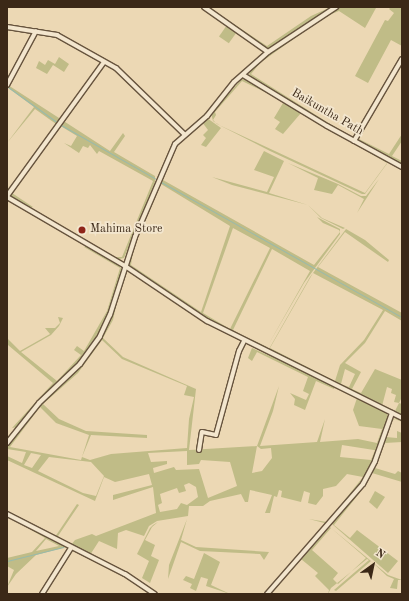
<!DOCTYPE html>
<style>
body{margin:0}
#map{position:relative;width:409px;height:601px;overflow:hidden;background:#ecd8b4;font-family:"Old Standard TT",serif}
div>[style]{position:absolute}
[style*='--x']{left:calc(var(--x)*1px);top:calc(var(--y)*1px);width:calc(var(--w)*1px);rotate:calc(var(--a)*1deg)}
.green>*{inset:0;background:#c0bc87;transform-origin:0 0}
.stream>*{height:1px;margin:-0.5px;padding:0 0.5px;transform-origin:0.5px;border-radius:0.5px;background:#99baab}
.roads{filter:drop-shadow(1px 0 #67543e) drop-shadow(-1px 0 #67543e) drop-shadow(0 1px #67543e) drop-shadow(0 -1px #67543e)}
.street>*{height:4px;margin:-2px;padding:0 2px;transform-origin:2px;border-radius:2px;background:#f3e6ce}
.dots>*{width:11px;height:11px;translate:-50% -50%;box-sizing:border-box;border:2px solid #f3e6ce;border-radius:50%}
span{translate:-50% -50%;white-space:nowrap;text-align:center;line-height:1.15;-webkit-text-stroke:3.5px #f3e6ce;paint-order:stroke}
.street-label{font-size:12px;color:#3b2817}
.poi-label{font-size:12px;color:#3b2817}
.left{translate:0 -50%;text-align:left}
.frame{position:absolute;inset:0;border:8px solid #3b2817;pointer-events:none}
.north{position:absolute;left:353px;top:545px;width:40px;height:40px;-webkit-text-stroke:3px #f3e6ce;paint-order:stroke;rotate:33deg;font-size:11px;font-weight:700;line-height:16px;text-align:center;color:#3b2817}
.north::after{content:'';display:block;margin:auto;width:14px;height:18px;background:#3b2817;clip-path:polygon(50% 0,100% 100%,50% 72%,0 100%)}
</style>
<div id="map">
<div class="green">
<div style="clip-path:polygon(208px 7px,267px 46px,311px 16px,331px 7px,268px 49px)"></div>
<div style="clip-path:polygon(341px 7px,376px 8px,365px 28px,339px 11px,324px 17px,260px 63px,251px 74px,354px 139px,257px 82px,249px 74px,252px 69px,278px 47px,329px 12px)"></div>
<div style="clip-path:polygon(391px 7px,402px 7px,402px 46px,391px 40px,368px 83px,355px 76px,385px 20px,388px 21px,394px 13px,389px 9px)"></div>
<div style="left:227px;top:25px;width:12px;height:14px;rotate:35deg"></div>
<div style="clip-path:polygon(59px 57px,69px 64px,64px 72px,53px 65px,47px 74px,36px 68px,39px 61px,45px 65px,48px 60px,55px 64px)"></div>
<div style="clip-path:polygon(242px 79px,247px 80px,269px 94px,242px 81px,215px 112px,216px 115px,213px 120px,217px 124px,365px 193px,387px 163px,318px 123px,386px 160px,387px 164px,386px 165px,367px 191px,365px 194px,362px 194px,270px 151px,221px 126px,213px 121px,211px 113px)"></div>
<div style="clip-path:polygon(8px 85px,110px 151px,123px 133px,125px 136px,114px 152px,155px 176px,155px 182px,124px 258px,119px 259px,113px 257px,122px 257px,153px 181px,99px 151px,97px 154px,90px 145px,88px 148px,83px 146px,79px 153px,64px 143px,71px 146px,77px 136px,59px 125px,12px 193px,33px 207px,29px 208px,7px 194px,56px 124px,35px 109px,7px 143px,34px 107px,7px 87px)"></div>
<div style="clip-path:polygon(283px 103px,301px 113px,283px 134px,275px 129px,280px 122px,274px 118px)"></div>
<div style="clip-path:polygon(207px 118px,221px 128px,206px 147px,201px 145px,206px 138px,203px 135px,208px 130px,202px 122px)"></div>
<div style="clip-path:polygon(361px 131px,359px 139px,389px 154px,402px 134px,402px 141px,392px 156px,402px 161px,402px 165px,358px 140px)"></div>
<div style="clip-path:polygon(264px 151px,284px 161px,269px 193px,308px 205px,322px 218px,345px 228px,343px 229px,321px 218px,308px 205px,232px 185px,212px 177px,267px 192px,274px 177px,254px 170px)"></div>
<div style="clip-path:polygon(288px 163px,338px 184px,361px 196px,366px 196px,379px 179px,357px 213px,364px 199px,338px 185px,332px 194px,314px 190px,318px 178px)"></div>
<div style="clip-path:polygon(evenodd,163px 180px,314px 265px,340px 232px,339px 230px,323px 223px,317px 217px,340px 229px,340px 234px,304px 283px,267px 347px,265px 348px,251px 339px,267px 347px,310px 271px,272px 249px,233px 330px,249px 339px,202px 316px,136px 272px,129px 264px,133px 251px,131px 265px,201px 312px,230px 226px,161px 184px,163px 180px,233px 228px,270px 248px,230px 329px,203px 313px,233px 228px)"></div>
<div style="clip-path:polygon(evenodd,346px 229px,365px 240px,389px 260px,388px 262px,345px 232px,318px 267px,402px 313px,402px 321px,385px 311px,365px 343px,345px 363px,361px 372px,352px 389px,361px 393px,375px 369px,402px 380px,402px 397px,399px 403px,402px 404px,402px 416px,395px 411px,399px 403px,394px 402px,396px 395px,391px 393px,392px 389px,387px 387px,382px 406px,269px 349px,310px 277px,346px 229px,313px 273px,383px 310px,364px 340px,340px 365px,335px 381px,270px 348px,313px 273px,346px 229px,345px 369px,355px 374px,349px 387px,341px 384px,345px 369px)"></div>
<div style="clip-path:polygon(86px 246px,119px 266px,122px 270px,110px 312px,95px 339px,73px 369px,36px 403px,17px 427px,12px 428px,53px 383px,8px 345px,7px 338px,20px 351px,50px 334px,45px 328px,55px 328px,60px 323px,58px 317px,63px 318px,59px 326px,51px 335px,21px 352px,57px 381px,81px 355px,74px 350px,77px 346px,84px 351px,107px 311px,120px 268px,84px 247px)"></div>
<div style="clip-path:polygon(evenodd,119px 293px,113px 320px,103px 338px,123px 357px,196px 389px,189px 450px,257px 446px,279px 386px,273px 411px,260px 446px,317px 442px,325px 419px,320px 442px,358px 439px,377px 443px,382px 429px,359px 426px,353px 410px,357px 398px,387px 413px,388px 418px,369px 469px,353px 493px,328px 524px,309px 519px,327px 522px,363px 477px,347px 474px,336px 486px,323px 489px,323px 496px,316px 505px,308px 503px,310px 493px,304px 491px,301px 502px,281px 497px,282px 491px,279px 490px,277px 497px,274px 496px,270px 513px,265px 513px,272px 495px,250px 490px,248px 502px,245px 502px,241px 494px,210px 501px,203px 506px,189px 506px,188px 516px,157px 521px,149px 526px,144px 536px,126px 530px,118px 533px,117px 549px,99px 541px,90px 555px,71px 545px,75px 540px,92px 534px,96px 536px,156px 513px,153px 487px,113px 500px,113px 495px,152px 485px,149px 474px,115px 482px,104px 477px,95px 501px,7px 460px,7px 456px,22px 463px,26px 452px,7px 449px,7px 445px,32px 413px,73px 375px,86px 359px,109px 323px,119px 293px,102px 340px,122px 359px,187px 386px,184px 395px,194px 397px,189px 419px,187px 448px,111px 454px,90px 460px,82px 457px,91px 435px,147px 438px,147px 435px,86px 431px,59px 419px,43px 404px,78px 373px,102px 340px,119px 293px,40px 407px,56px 423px,89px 435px,81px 460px,10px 447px,40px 407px,119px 293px,342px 445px,374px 450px,375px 450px,371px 460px,340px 457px,342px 445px,119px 293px,257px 446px,261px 449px,271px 448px,272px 458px,262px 471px,252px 473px,257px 446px,119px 293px,187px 451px,187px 465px,199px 464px,201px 460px,230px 462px,237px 486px,208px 498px,199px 469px,176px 470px,174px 467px,154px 473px,153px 468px,167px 464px,167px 461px,151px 462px,148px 453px,187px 451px,119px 293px,31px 453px,41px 455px,32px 468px,24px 465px,31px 453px,119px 293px,49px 457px,91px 462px,104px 476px,96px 496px,83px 493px,38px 471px,49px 457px,119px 293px,189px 483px,196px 487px,198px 497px,187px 505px,181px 503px,177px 509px,160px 512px,158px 505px,162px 503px,160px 494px,177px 488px,179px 493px,186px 491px,184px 485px,189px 483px)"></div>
<div style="clip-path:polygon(252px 348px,293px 366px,335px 387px,334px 389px,316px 381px,305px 410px,294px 405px,295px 399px,290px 393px,306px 400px,309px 394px,303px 391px,308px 377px,257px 352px,252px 361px,248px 358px)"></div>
<div style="clip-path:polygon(396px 418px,402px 422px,395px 419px,392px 421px,386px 437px,397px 438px,397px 431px,402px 433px,402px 442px,385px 443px,375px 468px,395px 474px,398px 471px,402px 473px,402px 482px,372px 473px,358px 495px,334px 525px,350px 538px,357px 530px,398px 561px,388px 573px,332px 524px,364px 483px,391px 420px)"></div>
<div style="clip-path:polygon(375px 491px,385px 497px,377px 509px,369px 502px)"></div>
<div style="clip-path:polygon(77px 504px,79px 505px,58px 536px,64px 542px,7px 513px,7px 511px,55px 537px)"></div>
<div style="clip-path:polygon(evenodd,7px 516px,66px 547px,36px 555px,16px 574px,7px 587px,14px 570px,7px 566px,7px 558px,32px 552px,45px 538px,7px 516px,46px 539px,59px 546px,36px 551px,46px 539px)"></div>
<div style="clip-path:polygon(187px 519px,181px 540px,196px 547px,269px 552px,264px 560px,260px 554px,200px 551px,181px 542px,168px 579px,169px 565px)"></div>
<div style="clip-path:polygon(158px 522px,152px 527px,145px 540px,155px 545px,151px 556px,159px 560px,150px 583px,142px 578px,149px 561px,137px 554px,150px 528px,153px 525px)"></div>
<div style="clip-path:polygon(evenodd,330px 527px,331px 528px,388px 575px,402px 580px,398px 580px,397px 589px,390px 588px,394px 579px,387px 576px,371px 561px,336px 591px,334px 590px,369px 560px,367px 559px,331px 588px,328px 594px,329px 590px,315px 576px,318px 573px,301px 559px,330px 527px,331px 528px,366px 558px,338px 584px,333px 579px,338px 573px,312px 550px,331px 528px)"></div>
<div style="clip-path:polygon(204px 553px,220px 562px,211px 585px,230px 594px,206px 586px,208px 579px,201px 577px,196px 591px,190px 588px,192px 584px,183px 580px,186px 576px,194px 579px)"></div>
</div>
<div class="stream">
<div style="--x:8;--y:87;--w:62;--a:35.8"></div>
<div style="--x:61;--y:125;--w:109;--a:29.6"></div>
<div style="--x:161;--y:182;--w:276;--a:29.3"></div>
<div style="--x:7;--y:561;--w:58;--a:-14"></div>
</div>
<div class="roads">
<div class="street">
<div style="--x:204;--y:7;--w:78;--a:35.1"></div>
<div style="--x:7;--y:27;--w:51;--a:9.1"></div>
<div style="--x:57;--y:35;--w:68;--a:29.2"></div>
<div style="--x:116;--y:68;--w:95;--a:44.1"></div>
<div style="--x:243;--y:75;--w:98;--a:31.3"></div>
<div style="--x:327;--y:126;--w:85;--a:28.7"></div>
<div style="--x:7;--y:85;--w:61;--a:-61.8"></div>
<div style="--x:354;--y:141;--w:95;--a:-59.7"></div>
<div style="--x:7;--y:196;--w:165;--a:-54.1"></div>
<div style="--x:7;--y:197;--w:137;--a:30.3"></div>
<div style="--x:125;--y:266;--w:99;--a:33.9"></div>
<div style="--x:207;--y:321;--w:218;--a:26.4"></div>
<div style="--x:7;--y:443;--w:51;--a:-51.3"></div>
<div style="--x:39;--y:403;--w:57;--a:-43.6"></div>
<div style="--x:80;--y:364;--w:34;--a:-54"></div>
<div style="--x:100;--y:336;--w:23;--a:-65"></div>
<div style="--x:110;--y:315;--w:82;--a:-72.2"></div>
<div style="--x:135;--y:237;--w:101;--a:-66.7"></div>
<div style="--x:175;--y:144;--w:43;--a:-41.2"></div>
<div style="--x:207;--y:116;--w:43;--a:-51.5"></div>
<div style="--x:234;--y:82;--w:45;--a:-41.4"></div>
<div style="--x:268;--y:52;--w:82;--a:-33.5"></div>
<div style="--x:199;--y:450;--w:18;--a:-81"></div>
<div style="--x:202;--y:432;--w:14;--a:12"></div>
<div style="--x:216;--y:435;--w:87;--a:-74.7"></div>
<div style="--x:239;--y:351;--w:11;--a:-63"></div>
<div style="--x:7;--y:514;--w:132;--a:27"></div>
<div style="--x:125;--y:574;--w:36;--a:34"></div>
<div style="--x:42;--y:594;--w:54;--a:-57.8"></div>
<div style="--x:267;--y:594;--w:146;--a:-48.9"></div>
<div style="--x:363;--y:484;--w:26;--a:-62"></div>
<div style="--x:375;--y:461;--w:51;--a:-70.5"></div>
</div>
</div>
<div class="dots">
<div style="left:82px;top:230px;background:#8f2418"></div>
</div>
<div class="street-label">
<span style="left:327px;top:113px;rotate:30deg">Baikuntha Path</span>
</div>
<div class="poi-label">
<span class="left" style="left:90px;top:230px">Mahima Store</span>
</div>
<div class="frame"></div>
<div class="north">N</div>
</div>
